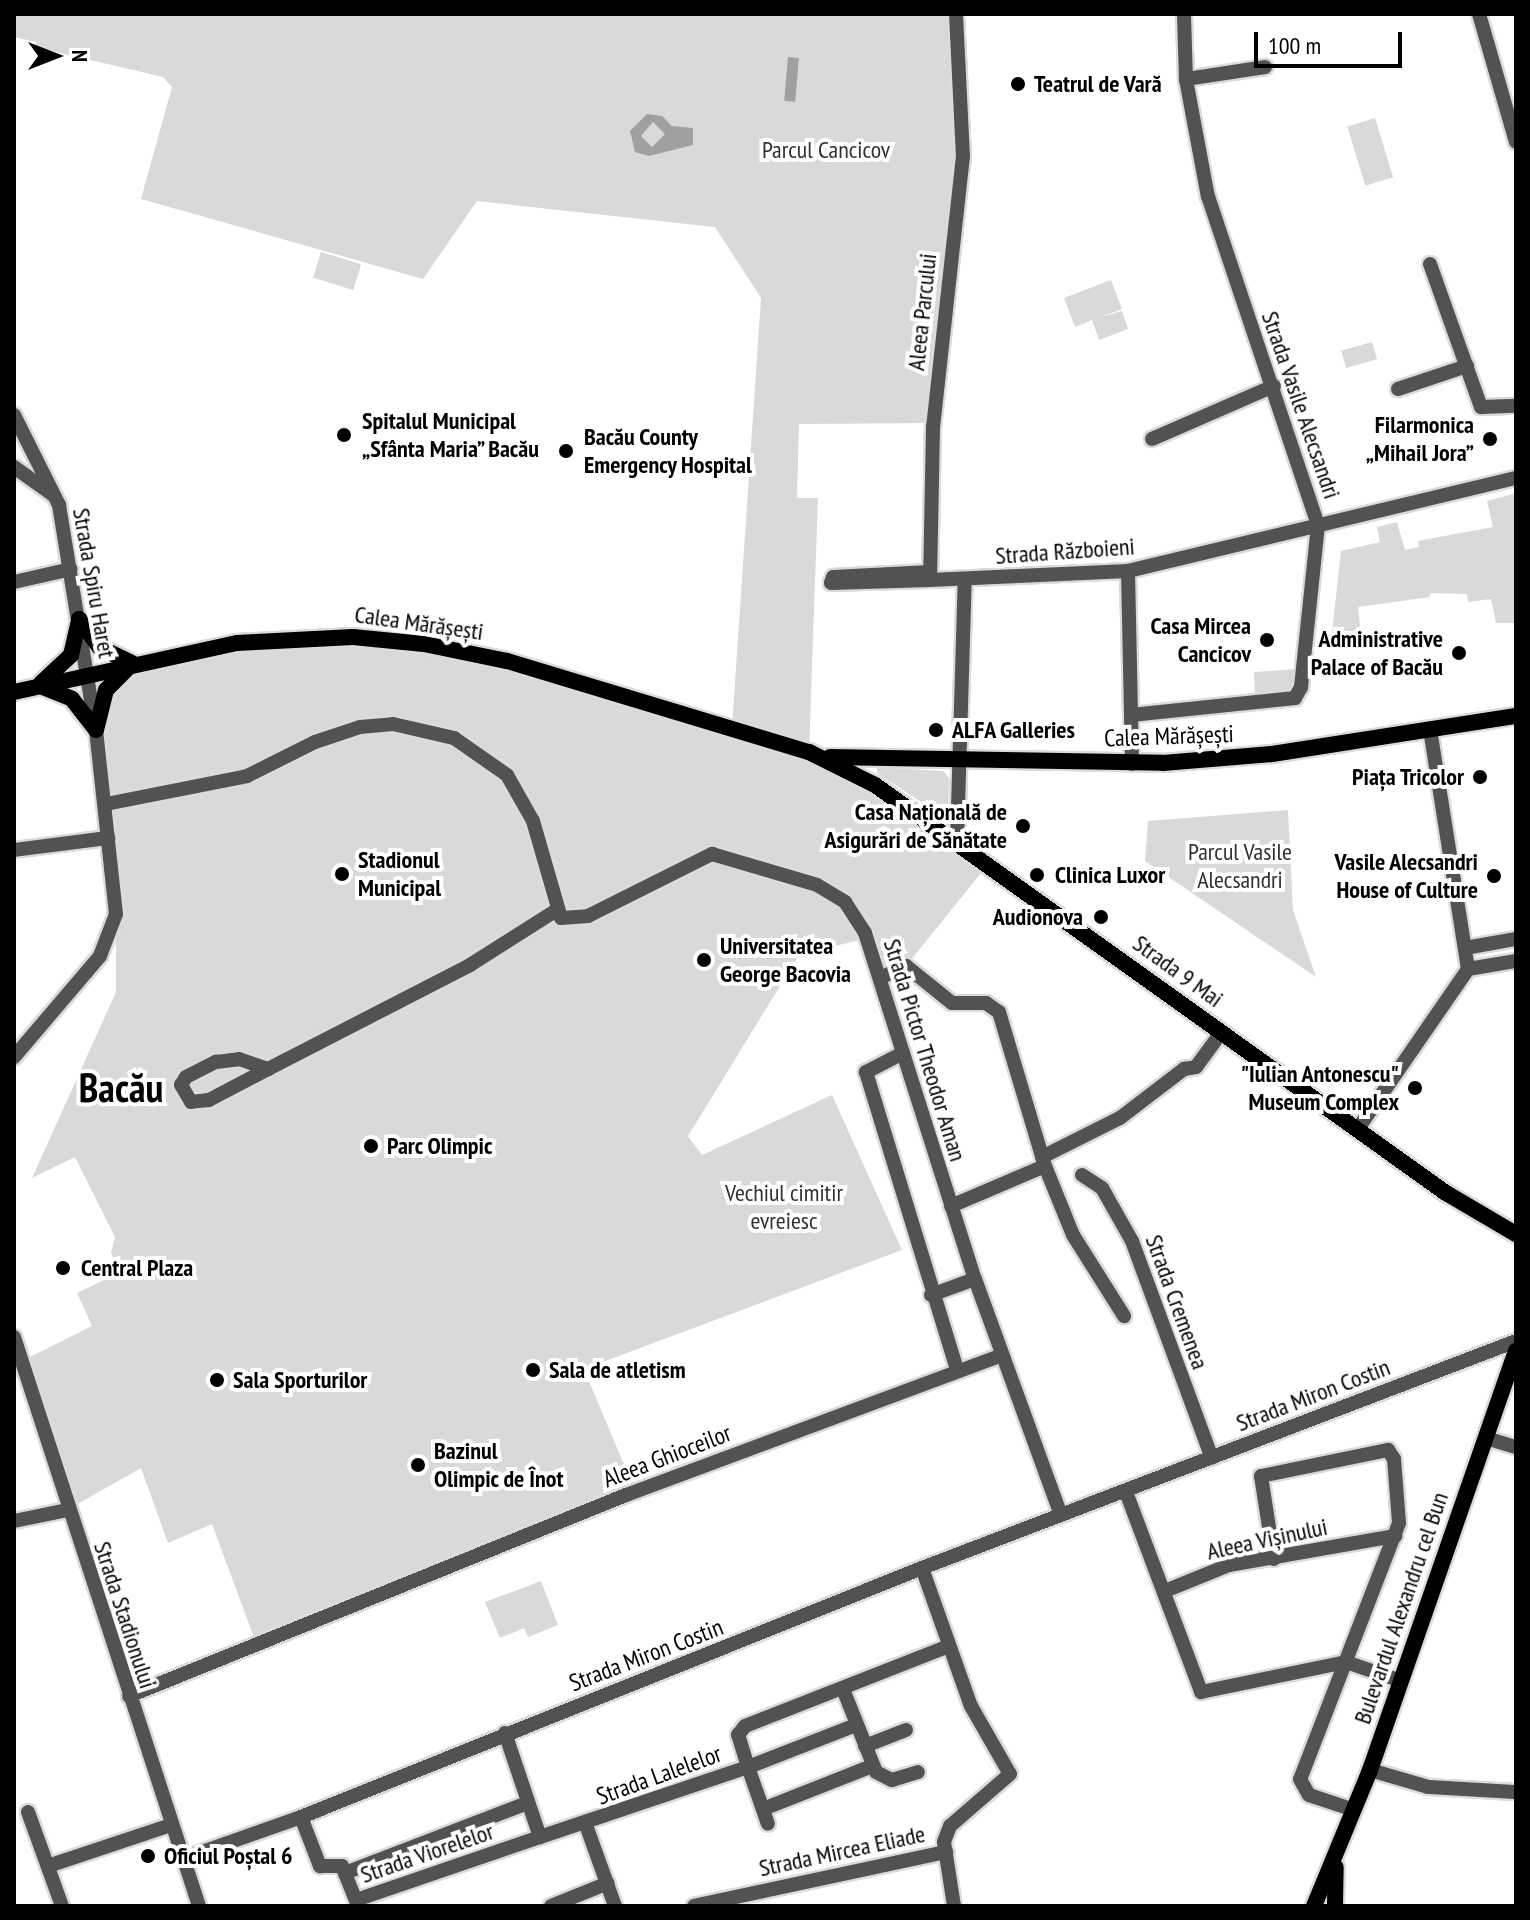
<!DOCTYPE html>
<meta charset="utf-8">
<style>
body{margin:0}
#map{position:relative;width:1530px;height:1920px;overflow:hidden;background:#fff;font-family:"PT Sans Narrow",sans-serif}
div>[style]{position:absolute}
[style*='--x']{left:calc(var(--x)*1px);top:calc(var(--y)*1px);width:calc(var(--w)*1px);rotate:calc(var(--a)*1deg)}
.green>*{inset:0;background:#d9d9d9;transform-origin:0 0}
.water>*{inset:0;background:#a0a0a0;transform-origin:0 0}
.roads{filter:drop-shadow(2px 0 #dbdbdb) drop-shadow(-2px 0 #dbdbdb) drop-shadow(0 2px #dbdbdb) drop-shadow(0 -2px #dbdbdb)}
.minor>*{height:14px;margin:-7px;padding:0 7px;transform-origin:7px;border-radius:7px;background:#525252}
.major>*{height:16px;margin:-8px;padding:0 8px;transform-origin:8px;border-radius:8px;background:#000}
.dots>*{width:22px;height:22px;translate:-50% -50%;box-sizing:border-box;border:4px solid #fff;border-radius:50%}
span{translate:-50% -50%;white-space:nowrap;text-align:center;line-height:1.15;-webkit-text-stroke:8px #fff;paint-order:stroke}
.poi-label{font-size:24px;color:#000;font-weight:700}
.left{translate:0 -50%;text-align:left}
.right{translate:-100% -50%;text-align:right}
.park-label{font-size:24px;color:#303030}
.street-label{font-size:24px;color:#000}
.town-label{font-size:40px;color:#000;font-weight:700}
.frame{position:absolute;inset:0;border:16px solid #000;pointer-events:none}
.north{position:absolute;left:16px;top:16px;width:80px;height:80px;-webkit-text-stroke:6px #fff;paint-order:stroke;rotate:90deg;font-size:22px;font-weight:700;line-height:32px;text-align:center;color:#000}
.north::after{content:'';display:block;margin:auto;width:28px;height:36px;background:#000;clip-path:polygon(50% 0,100% 100%,50% 72%,0 100%)}
.scale{position:absolute;left:1254px;top:32px;width:148px;height:36px;box-sizing:border-box;border:4px solid #000;border-top:0;padding-left:10px;font-size:24px;line-height:28px;white-space:nowrap;color:#000;-webkit-text-stroke:6px #fff;paint-order:stroke}
</style>
<div id="map">
<div class="green">
<div style="clip-path:polygon(14px 14px,956px 14px,963px 156px,934px 423px,799px 424px,797px 498px,818px 498px,809px 752px,989px 863px,906px 966px,880px 978px,867px 938px,799px 955px,688px 1136px,702px 1155px,832px 1095px,902px 1250px,584px 1369px,635px 1491px,255px 1640px,212px 1524px,168px 1543px,141px 1468px,67px 1510px,22px 1361px,92px 1326px,77px 1293px,119px 1273px,111px 1252px,115px 1237px,75px 1157px,32px 1178px,116px 992px,116px 914px,88px 674px,237px 643px,424px 644px,732px 727px,761px 298px,715px 227px,477px 201px,423px 279px,141px 199px,172px 87px,163px 77px,35px 47px,36px 42px,14px 37px)"></div>
<div style="left:1375px;top:118px;width:62px;height:29px;rotate:73deg"></div>
<div style="left:321px;top:252px;width:42px;height:27px;rotate:17deg"></div>
<div style="clip-path:polygon(1111px 280px,1122px 309px,1101px 317px,1122px 311px,1128px 329px,1099px 340px,1092px 320px,1075px 327px,1064px 298px)"></div>
<div style="left:1372px;top:342px;width:18px;height:32px;rotate:74deg"></div>
<div style="clip-path:polygon(1516px 493px,1516px 623px,1496px 623px,1491px 599px,1468px 602px,1467px 594px,1430px 593px,1430px 597px,1358px 607px,1362px 644px,1330px 651px,1341px 551px,1380px 542px,1377px 527px,1397px 522px,1405px 550px,1419px 547px,1418px 541px,1493px 527px,1487px 501px)"></div>
<div style="clip-path:polygon(1297px 669px,1293px 695px,1255px 698px,1254px 672px)"></div>
<div style="clip-path:polygon(877px 767px,943px 771px,949px 778px,948px 811px,938px 813px,877px 773px)"></div>
<div style="clip-path:polygon(1288px 810px,1293px 910px,1316px 977px,1145px 861px,1148px 821px)"></div>
<div style="clip-path:polygon(541px 1581px,558px 1625px,528px 1637px,524px 1628px,500px 1638px,485px 1602px)"></div>
</div>
<div class="water">
<div style="left:788px;top:57px;width:11px;height:44px;rotate:5deg"></div>
<div style="clip-path:polygon(evenodd,647px 114px,662px 116px,672px 126px,693px 128px,693px 145px,649px 156px,635px 152px,630px 131px,647px 114px,653px 122px,665px 134px,652px 147px,641px 136px,653px 122px)"></div>
</div>
<div class="roads">
<div class="minor">
<div style="--x:956;--y:14;--w:142;--a:87.2"></div>
<div style="--x:963;--y:156;--w:273;--a:96.3"></div>
<div style="--x:933;--y:427;--w:153;--a:91.1"></div>
<div style="--x:930;--y:580;--w:198;--a:-2.6"></div>
<div style="--x:1128;--y:571;--w:399;--a:-13.5"></div>
<div style="--x:1479;--y:14;--w:133;--a:73.9"></div>
<div style="--x:1186;--y:79;--w:80;--a:-8.6"></div>
<div style="--x:1430;--y:264;--w:152;--a:70.4"></div>
<div style="--x:1481;--y:407;--w:35;--a:-2"></div>
<div style="--x:1398;--y:389;--w:73;--a:-18.4"></div>
<div style="--x:14;--y:415;--w:101;--a:63.4"></div>
<div style="--x:59;--y:505;--w:228;--a:80.7"></div>
<div style="--x:96;--y:730;--w:185;--a:83.8"></div>
<div style="--x:116;--y:914;--w:45;--a:110.9"></div>
<div style="--x:100;--y:956;--w:133;--a:130.4"></div>
<div style="--x:1152;--y:439;--w:133;--a:-23.5"></div>
<div style="--x:14;--y:467;--w:47;--a:35.4"></div>
<div style="--x:1128;--y:571;--w:193;--a:88.8"></div>
<div style="--x:930;--y:572;--w:97;--a:177"></div>
<div style="--x:833;--y:577;--w:6;--a:108"></div>
<div style="--x:831;--y:583;--w:99;--a:-1.7"></div>
<div style="--x:14;--y:582;--w:58;--a:-12.8"></div>
<div style="--x:1131;--y:715;--w:165;--a:-5.9"></div>
<div style="--x:1295;--y:698;--w:13;--a:-61"></div>
<div style="--x:1301;--y:687;--w:163;--a:-84"></div>
<div style="--x:1318;--y:525;--w:346;--a:-108.5"></div>
<div style="--x:1208;--y:197;--w:120;--a:-100.6"></div>
<div style="--x:1186;--y:79;--w:65;--a:-91.8"></div>
<div style="--x:106;--y:804;--w:144;--a:-11.2"></div>
<div style="--x:247;--y:776;--w:76;--a:-26.6"></div>
<div style="--x:315;--y:742;--w:47;--a:-18.4"></div>
<div style="--x:360;--y:727;--w:33;--a:-5"></div>
<div style="--x:393;--y:724;--w:63;--a:12.9"></div>
<div style="--x:454;--y:738;--w:65;--a:34.9"></div>
<div style="--x:507;--y:775;--w:53;--a:60.5"></div>
<div style="--x:533;--y:821;--w:101;--a:73.9"></div>
<div style="--x:561;--y:918;--w:27;--a:-4"></div>
<div style="--x:588;--y:916;--w:139;--a:-26.6"></div>
<div style="--x:712;--y:854;--w:109;--a:16.4"></div>
<div style="--x:817;--y:885;--w:33;--a:31"></div>
<div style="--x:845;--y:902;--w:37;--a:57"></div>
<div style="--x:865;--y:933;--w:363;--a:72.4"></div>
<div style="--x:975;--y:1279;--w:251;--a:70"></div>
<div style="--x:957;--y:841;--w:262;--a:-88.3"></div>
<div style="--x:14;--y:850;--w:95;--a:-7.3"></div>
<div style="--x:1465;--y:948;--w:52;--a:-10"></div>
<div style="--x:1468;--y:969;--w:49;--a:-9.5"></div>
<div style="--x:880;--y:978;--w:29;--a:-25"></div>
<div style="--x:906;--y:966;--w:59;--a:38.8"></div>
<div style="--x:952;--y:1003;--w:34;--a:0"></div>
<div style="--x:986;--y:1003;--w:16;--a:35"></div>
<div style="--x:999;--y:1012;--w:161;--a:73.4"></div>
<div style="--x:1045;--y:1166;--w:74;--a:67.9"></div>
<div style="--x:1073;--y:1235;--w:96;--a:57.8"></div>
<div style="--x:903;--y:1053;--w:42;--a:152.8"></div>
<div style="--x:866;--y:1072;--w:312;--a:73"></div>
<div style="--x:239;--y:1059;--w:31;--a:19"></div>
<div style="--x:268;--y:1069;--w:67;--a:152.3"></div>
<div style="--x:209;--y:1100;--w:18;--a:174"></div>
<div style="--x:191;--y:1102;--w:20;--a:-120"></div>
<div style="--x:181;--y:1085;--w:9;--a:-58"></div>
<div style="--x:186;--y:1077;--w:34;--a:-27"></div>
<div style="--x:216;--y:1062;--w:23;--a:-7"></div>
<div style="--x:268;--y:1069;--w:227;--a:-27.2"></div>
<div style="--x:470;--y:965;--w:101;--a:-32.4"></div>
<div style="--x:1357;--y:1130;--w:196;--a:-55.4"></div>
<div style="--x:1468;--y:969;--w:242;--a:-99"></div>
<div style="--x:1042;--y:1157;--w:87;--a:-26.6"></div>
<div style="--x:1120;--y:1118;--w:81;--a:-37.4"></div>
<div style="--x:1184;--y:1069;--w:12;--a:-9"></div>
<div style="--x:1196;--y:1067;--w:42;--a:-53.7"></div>
<div style="--x:1082;--y:1175;--w:24;--a:33"></div>
<div style="--x:1102;--y:1188;--w:61;--a:60.5"></div>
<div style="--x:1132;--y:1241;--w:231;--a:69.8"></div>
<div style="--x:951;--y:1206;--w:102;--a:-23.1"></div>
<div style="--x:931;--y:1295;--w:47;--a:-20"></div>
<div style="--x:14;--y:1337;--w:598;--a:71.99"></div>
<div style="--x:1486;--y:1438;--w:31;--a:17"></div>
<div style="--x:1126;--y:1492;--w:214;--a:69.4"></div>
<div style="--x:1201;--y:1692;--w:148;--a:-11.7"></div>
<div style="--x:1346;--y:1662;--w:58;--a:19.1"></div>
<div style="--x:14;--y:1521;--w:54;--a:-11.7"></div>
<div style="--x:1274;--y:1559;--w:84;--a:-98.9"></div>
<div style="--x:1261;--y:1476;--w:130;--a:-11.6"></div>
<div style="--x:1388;--y:1450;--w:11;--a:56"></div>
<div style="--x:1394;--y:1459;--w:64;--a:85.5"></div>
<div style="--x:1399;--y:1523;--w:274;--a:111.1"></div>
<div style="--x:1300;--y:1779;--w:18;--a:61"></div>
<div style="--x:1309;--y:1795;--w:44;--a:18.4"></div>
<div style="--x:922;--y:1568;--w:146;--a:70.5"></div>
<div style="--x:971;--y:1706;--w:78;--a:60.2"></div>
<div style="--x:1010;--y:1774;--w:79;--a:139.1"></div>
<div style="--x:950;--y:1826;--w:17;--a:111"></div>
<div style="--x:944;--y:1842;--w:65;--a:81.1"></div>
<div style="--x:1165;--y:1591;--w:69;--a:-22.1"></div>
<div style="--x:1229;--y:1565;--w:169;--a:-9.9"></div>
<div style="--x:843;--y:1689;--w:89;--a:68.3"></div>
<div style="--x:876;--y:1772;--w:18;--a:27"></div>
<div style="--x:892;--y:1780;--w:27;--a:-17"></div>
<div style="--x:129;--y:1696;--w:536;--a:-22.02"></div>
<div style="--x:626;--y:1495;--w:401;--a:-20.4"></div>
<div style="--x:856;--y:1725;--w:116;--a:158.7"></div>
<div style="--x:748;--y:1767;--w:34;--a:-107"></div>
<div style="--x:738;--y:1735;--w:11;--a:-52"></div>
<div style="--x:745;--y:1726;--w:219;--a:-21.4"></div>
<div style="--x:505;--y:1733;--w:110;--a:71.4"></div>
<div style="--x:540;--y:1837;--w:219;--a:-18.6"></div>
<div style="--x:748;--y:1767;--w:60;--a:70.7"></div>
<div style="--x:865;--y:1746;--w:44;--a:-21.3"></div>
<div style="--x:1370;--y:1770;--w:60;--a:16.3"></div>
<div style="--x:1428;--y:1787;--w:88;--a:3.3"></div>
<div style="--x:763;--y:1809;--w:117;--a:-21.5"></div>
<div style="--x:28;--y:1812;--w:100;--a:70.1"></div>
<div style="--x:301;--y:1817;--w:53;--a:68.8"></div>
<div style="--x:320;--y:1866;--w:22;--a:0"></div>
<div style="--x:342;--y:1866;--w:37;--a:68"></div>
<div style="--x:356;--y:1900;--w:194;--a:-18.9"></div>
<div style="--x:586;--y:1825;--w:86;--a:70.3"></div>
<div style="--x:182;--y:1859;--w:126;--a:-19.4"></div>
<div style="--x:301;--y:1817;--w:669;--a:-21.85"></div>
<div style="--x:922;--y:1568;--w:636;--a:-20.91"></div>
<div style="--x:48;--y:1866;--w:130;--a:-18.4"></div>
<div style="--x:345;--y:1873;--w:195;--a:-21"></div>
<div style="--x:551;--y:1906;--w:61;--a:-22"></div>
<div style="--x:694;--y:1906;--w:258;--a:-12.1"></div>
</div>
<div class="major">
<div style="--x:79;--y:619;--w:34;--a:54"></div>
<div style="--x:99;--y:647;--w:37;--a:26"></div>
<div style="--x:41;--y:683;--w:41;--a:-43"></div>
<div style="--x:71;--y:655;--w:37;--a:-77"></div>
<div style="--x:43;--y:687;--w:31;--a:22"></div>
<div style="--x:72;--y:699;--w:39;--a:52"></div>
<div style="--x:14;--y:692;--w:228;--a:-12.4"></div>
<div style="--x:237;--y:643;--w:116;--a:-3"></div>
<div style="--x:353;--y:637;--w:71;--a:5.6"></div>
<div style="--x:424;--y:644;--w:85;--a:11.6"></div>
<div style="--x:507;--y:661;--w:315;--a:16.8"></div>
<div style="--x:809;--y:752;--w:74;--a:26.6"></div>
<div style="--x:875;--y:785;--w:702;--a:35.55"></div>
<div style="--x:1446;--y:1193;--w:81;--a:30.4"></div>
<div style="--x:96;--y:730;--w:41;--a:-76"></div>
<div style="--x:106;--y:690;--w:33;--a:-45"></div>
<div style="--x:830;--y:757;--w:333;--a:1"></div>
<div style="--x:1163;--y:763;--w:109;--a:-4.7"></div>
<div style="--x:1272;--y:754;--w:247;--a:-8.9"></div>
<div style="--x:1314;--y:1906;--w:147;--a:-67.6"></div>
<div style="--x:1370;--y:1770;--w:444;--a:-70.8"></div>
<div style="--x:1335;--y:1906;--w:39;--a:-89"></div>
</div>
</div>
<div class="dots">
<div style="left:1018px;top:84px;background:#000"></div>
<div style="left:344px;top:435px;background:#000"></div>
<div style="left:1490px;top:439px;background:#000"></div>
<div style="left:566px;top:451px;background:#000"></div>
<div style="left:1267px;top:640px;background:#000"></div>
<div style="left:1459px;top:653px;background:#000"></div>
<div style="left:936px;top:730px;background:#000"></div>
<div style="left:1480px;top:777px;background:#000"></div>
<div style="left:1023px;top:826px;background:#000"></div>
<div style="left:342px;top:874px;background:#000"></div>
<div style="left:1037px;top:875px;background:#000"></div>
<div style="left:1494px;top:876px;background:#000"></div>
<div style="left:1101px;top:917px;background:#000"></div>
<div style="left:704px;top:960px;background:#000"></div>
<div style="left:1415px;top:1088px;background:#000"></div>
<div style="left:371px;top:1146px;background:#000"></div>
<div style="left:63px;top:1268px;background:#000"></div>
<div style="left:533px;top:1370px;background:#000"></div>
<div style="left:217px;top:1380px;background:#000"></div>
<div style="left:418px;top:1465px;background:#000"></div>
<div style="left:148px;top:1856px;background:#000"></div>
</div>
<div class="poi-label">
<span class="left" style="left:1034px;top:84px">Teatrul de Vară</span>
<span class="left" style="left:362px;top:435px">Spitalul Municipal<br>„Sfânta Maria” Bacău</span>
<span class="right" style="left:1474px;top:439px">Filarmonica<br>„Mihail Jora”</span>
<span class="left" style="left:584px;top:451px">Bacău County<br>Emergency Hospital</span>
<span class="right" style="left:1251px;top:640px">Casa Mircea<br>Cancicov</span>
<span class="right" style="left:1443px;top:653px">Administrative<br>Palace of Bacău</span>
<span class="left" style="left:952px;top:730px">ALFA Galleries</span>
<span class="right" style="left:1464px;top:777px">Piața Tricolor</span>
<span class="right" style="left:1007px;top:826px">Casa Națională de<br>Asigurări de Sănătate</span>
<span class="left" style="left:358px;top:874px">Stadionul<br>Municipal</span>
<span class="right" style="left:1478px;top:876px">Vasile Alecsandri<br>House of Culture</span>
<span class="left" style="left:1055px;top:875px">Clinica Luxor</span>
<span class="right" style="left:1083px;top:917px">Audionova</span>
<span class="left" style="left:720px;top:960px">Universitatea<br>George Bacovia</span>
<span class="right" style="left:1399px;top:1088px">"Iulian Antonescu"<br>Museum Complex</span>
<span class="left" style="left:387px;top:1146px">Parc Olimpic</span>
<span class="left" style="left:81px;top:1268px">Central Plaza</span>
<span class="left" style="left:549px;top:1370px">Sala de atletism</span>
<span class="left" style="left:233px;top:1380px">Sala Sporturilor</span>
<span class="left" style="left:434px;top:1465px">Bazinul<br>Olimpic de Înot</span>
<span class="left" style="left:164px;top:1856px">Oficiul Poștal 6</span>
</div>
<div class="park-label">
<span style="left:826px;top:150px">Parcul Cancicov</span>
<span style="left:1240px;top:866px">Parcul Vasile<br>Alecsandri</span>
<span style="left:784px;top:1207px">Vechiul cimitir<br>evreiesc</span>
</div>
<div class="street-label">
<span style="left:922px;top:312px;rotate:-84deg">Aleea Parcului</span>
<span style="left:1301px;top:405px;rotate:71deg">Strada Vasile Alecsandri</span>
<span style="left:1065px;top:551px;rotate:-4deg">Strada Războieni</span>
<span style="left:94px;top:583px;rotate:80deg">Strada Spiru Haret</span>
<span style="left:419px;top:623px;rotate:8deg">Calea Mărășești</span>
<span style="left:1169px;top:736px;rotate:-2deg">Calea Mărășești</span>
<span style="left:1178px;top:971px;rotate:36deg">Strada 9 Mai</span>
<span style="left:925px;top:1050px;rotate:73deg">Strada Pictor Theodor Aman</span>
<span style="left:1177px;top:1302px;rotate:70deg">Strada Cremenea</span>
<span style="left:1313px;top:1395px;rotate:-21deg">Strada Miron Costin</span>
<span style="left:667px;top:1456px;rotate:-21deg">Aleea Ghioceilor</span>
<span style="left:1267px;top:1539px;rotate:-12deg">Aleea Vișinului</span>
<span style="left:1401px;top:1608px;rotate:-71deg">Bulevardul Alexandru cel Bun</span>
<span style="left:125px;top:1615px;rotate:72deg">Strada Stadionului</span>
<span style="left:646px;top:1655px;rotate:-21deg">Strada Miron Costin</span>
<span style="left:659px;top:1775px;rotate:-20deg">Strada Lalelelor</span>
<span style="left:842px;top:1851px;rotate:-12deg">Strada Mircea Eliade</span>
<span style="left:427px;top:1853px;rotate:-19deg">Strada Viorelelor</span>
</div>
<div class="town-label">
<span style="left:121px;top:1087px">Bacău</span>
</div>
<div class="frame"></div>
<div class="north">N</div>
<div class="scale">100 m</div>
</div>
